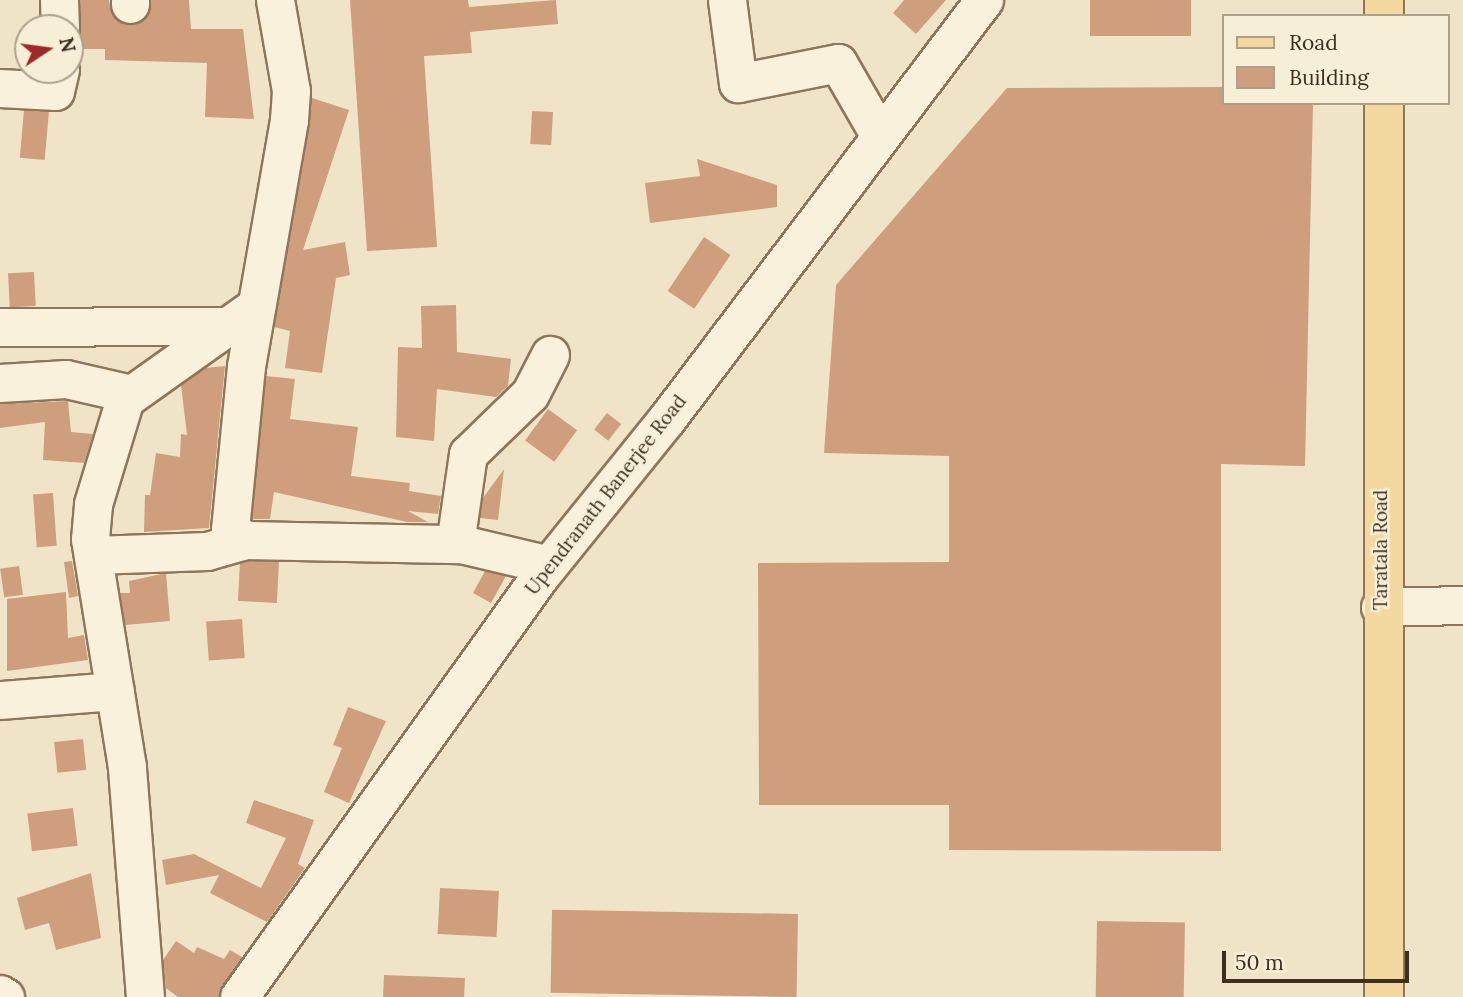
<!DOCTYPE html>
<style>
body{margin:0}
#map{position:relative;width:1463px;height:997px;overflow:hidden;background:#f0e4c8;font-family:Lora,serif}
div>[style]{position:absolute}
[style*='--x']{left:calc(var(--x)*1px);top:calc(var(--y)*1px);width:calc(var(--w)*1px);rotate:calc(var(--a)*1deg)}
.building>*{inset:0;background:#cf9f7d;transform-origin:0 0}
.roads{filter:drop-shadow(2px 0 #8d765c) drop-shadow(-2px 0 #8d765c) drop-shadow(0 2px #8d765c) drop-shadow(0 -2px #8d765c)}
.minor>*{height:37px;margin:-18.5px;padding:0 18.5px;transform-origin:18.5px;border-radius:18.5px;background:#faf1dc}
.major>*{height:38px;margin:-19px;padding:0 19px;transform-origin:19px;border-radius:19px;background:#f3d9a0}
span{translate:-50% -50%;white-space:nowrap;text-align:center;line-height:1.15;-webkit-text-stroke:5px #f7eed8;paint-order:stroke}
.street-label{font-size:19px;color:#3d2e20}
.legend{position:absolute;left:1222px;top:14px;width:228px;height:91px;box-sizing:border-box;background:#f7eed8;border:2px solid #ada18e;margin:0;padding:9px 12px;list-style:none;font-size:21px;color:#3d2e20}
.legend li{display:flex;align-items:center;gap:14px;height:35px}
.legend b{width:35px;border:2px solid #ada18e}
.north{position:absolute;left:14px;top:14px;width:70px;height:70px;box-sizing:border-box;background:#f7eed8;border:2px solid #ada18e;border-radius:50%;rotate:77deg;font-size:19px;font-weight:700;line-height:28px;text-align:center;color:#3d2e20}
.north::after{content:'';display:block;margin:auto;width:24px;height:32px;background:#9e2a2b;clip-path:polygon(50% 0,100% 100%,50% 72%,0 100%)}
.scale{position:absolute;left:1222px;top:951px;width:187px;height:32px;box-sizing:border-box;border:4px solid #3d2e20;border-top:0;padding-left:9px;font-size:21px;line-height:24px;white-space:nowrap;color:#3d2e20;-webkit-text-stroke:5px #f7eed8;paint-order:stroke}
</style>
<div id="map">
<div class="building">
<div style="clip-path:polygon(80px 0,109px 0,112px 15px,129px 25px,148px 15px,151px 0,189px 0,191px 29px,243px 29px,254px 119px,205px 117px,207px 63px,105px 60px,105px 49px,70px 49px,81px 28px)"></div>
<div style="clip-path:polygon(350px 0,468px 0,469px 7px,556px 0,558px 24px,470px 32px,472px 53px,424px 56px,437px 247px,367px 251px)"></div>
<div style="clip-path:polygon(904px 0,946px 0,916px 34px,893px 13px)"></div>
<div style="left:1090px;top:0;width:101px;height:36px"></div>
<div style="clip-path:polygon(1223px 87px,1223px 103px,1313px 103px,1305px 466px,1221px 464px,1221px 851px,949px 850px,949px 805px,759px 805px,758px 563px,949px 562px,949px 456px,824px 453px,836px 285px,1007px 88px)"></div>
<div style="clip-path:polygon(312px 98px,349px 110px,303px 250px,345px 242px,350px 275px,336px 278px,322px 373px,285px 368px,290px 331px,274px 327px)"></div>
<div style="left:24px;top:110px;width:25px;height:48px;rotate:5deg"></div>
<div style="left:532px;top:111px;width:21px;height:33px;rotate:3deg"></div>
<div style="clip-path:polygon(697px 159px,777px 185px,777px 207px,650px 223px,645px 183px,700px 176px)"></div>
<div style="left:704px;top:237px;width:32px;height:65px;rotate:34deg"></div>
<div style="left:34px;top:272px;width:34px;height:26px;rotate:87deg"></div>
<div style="clip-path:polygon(456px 305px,457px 352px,511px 359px,508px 386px,496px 397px,437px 389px,434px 441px,396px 437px,398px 347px,422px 348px,421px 306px)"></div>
<div style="clip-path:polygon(225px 366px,209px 528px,144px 532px,145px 495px,150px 495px,156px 453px,180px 457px,181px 434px,187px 435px,181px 385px,205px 368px)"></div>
<div style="clip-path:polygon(266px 376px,295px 379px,290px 419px,358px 427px,351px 476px,410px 483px,409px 491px,441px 496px,438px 514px,408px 511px,428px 522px,407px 522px,274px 492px,270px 519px,252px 519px)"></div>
<div style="clip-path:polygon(68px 401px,71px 432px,93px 434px,84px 463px,43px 460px,45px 422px,0 428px,0 404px)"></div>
<div style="left:548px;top:409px;width:36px;height:39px;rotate:36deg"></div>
<div style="left:607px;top:413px;width:18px;height:21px;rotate:38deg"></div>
<div style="clip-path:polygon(504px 469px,498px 520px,480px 518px,483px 498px)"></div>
<div style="left:53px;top:493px;width:53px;height:20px;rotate:86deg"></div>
<div style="clip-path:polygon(72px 561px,78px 596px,69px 598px,64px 562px)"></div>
<div style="left:279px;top:562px;width:41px;height:39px;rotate:93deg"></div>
<div style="left:19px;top:566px;width:29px;height:19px;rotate:82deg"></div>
<div style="clip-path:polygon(485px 571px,506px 576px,491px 603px,473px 593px)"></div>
<div style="clip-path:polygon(166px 573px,170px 621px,125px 625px,120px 593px,130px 593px,129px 581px)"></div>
<div style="clip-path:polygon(66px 592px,68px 638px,84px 635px,88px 660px,7px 671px,7px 599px)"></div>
<div style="left:242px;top:619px;width:39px;height:36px;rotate:86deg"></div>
<div style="clip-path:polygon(348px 707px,386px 721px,349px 803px,324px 792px,342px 748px,333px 745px)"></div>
<div style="left:83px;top:739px;width:31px;height:29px;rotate:84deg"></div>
<div style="clip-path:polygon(254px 800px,314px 820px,298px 864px,305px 868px,267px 922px,210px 893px,219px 875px,166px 885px,162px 860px,194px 854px,261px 888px,286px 838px,246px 823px)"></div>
<div style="left:73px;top:808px;width:38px;height:46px;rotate:83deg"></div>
<div style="clip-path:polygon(91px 873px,101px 938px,56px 950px,49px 923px,25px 930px,17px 898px)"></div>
<div style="left:440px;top:888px;width:59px;height:46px;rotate:3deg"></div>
<div style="left:798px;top:914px;width:83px;height:246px;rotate:91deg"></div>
<div style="left:1097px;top:921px;width:88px;height:76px;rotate:1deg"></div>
<div style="clip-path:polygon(176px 941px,194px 953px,197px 947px,224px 959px,230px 950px,242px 957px,218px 997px,178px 997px,166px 988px,163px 960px)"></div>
<div style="clip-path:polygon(384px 975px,465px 978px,464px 997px,383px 997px)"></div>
</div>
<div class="roads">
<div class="minor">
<div style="--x:59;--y:0;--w:28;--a:88"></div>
<div style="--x:130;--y:0;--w:4;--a:90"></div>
<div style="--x:275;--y:0;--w:92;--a:80"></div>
<div style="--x:291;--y:91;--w:29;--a:94"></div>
<div style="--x:289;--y:120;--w:250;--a:99.9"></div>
<div style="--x:246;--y:366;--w:164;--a:95.6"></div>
<div style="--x:230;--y:529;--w:19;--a:36"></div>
<div style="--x:245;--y:540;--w:216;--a:1.1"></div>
<div style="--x:461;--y:544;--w:90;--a:13.4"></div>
<div style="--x:727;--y:0;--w:84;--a:82.5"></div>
<div style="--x:738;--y:83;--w:102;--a:-11.3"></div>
<div style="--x:838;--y:63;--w:84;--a:60.1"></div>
<div style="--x:0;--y:88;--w:55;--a:3.1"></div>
<div style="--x:55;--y:91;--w:22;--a:-77"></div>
<div style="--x:0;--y:327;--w:226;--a:-0.3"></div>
<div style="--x:0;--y:383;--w:66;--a:-3.5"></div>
<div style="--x:66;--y:379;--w:67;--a:13"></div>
<div style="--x:455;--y:544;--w:91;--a:-81.8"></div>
<div style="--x:468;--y:454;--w:86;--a:-44.1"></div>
<div style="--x:530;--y:394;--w:44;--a:-62.9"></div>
<div style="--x:93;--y:555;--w:114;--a:-2"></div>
<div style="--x:207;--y:551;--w:40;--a:-16"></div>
<div style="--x:1380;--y:607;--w:83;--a:-1.4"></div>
<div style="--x:0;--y:700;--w:115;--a:-4.5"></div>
<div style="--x:0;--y:994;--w:6;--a:31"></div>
<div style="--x:145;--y:997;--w:231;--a:-94.5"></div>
<div style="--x:127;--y:767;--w:231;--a:-99.2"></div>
<div style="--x:90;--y:539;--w:35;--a:-85"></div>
<div style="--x:93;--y:504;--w:110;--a:-73.1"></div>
<div style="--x:125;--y:399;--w:161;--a:-35.4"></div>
<div style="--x:239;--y:997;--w:518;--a:-54.44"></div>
<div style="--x:540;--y:576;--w:201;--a:-51.1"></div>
<div style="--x:666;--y:420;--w:527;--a:-52.87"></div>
</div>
<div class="major">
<div style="--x:1384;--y:16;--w:16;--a:-90"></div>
<div style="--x:1384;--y:103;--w:894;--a:90"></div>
</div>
</div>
<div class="street-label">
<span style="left:606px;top:495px;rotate:-52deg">Upendranath Banerjee Road</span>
<span style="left:1381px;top:550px;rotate:-90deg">Taratala Road</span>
</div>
<ul class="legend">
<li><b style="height:9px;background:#f3d9a0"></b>Road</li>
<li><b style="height:19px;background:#cf9f7d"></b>Building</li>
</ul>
<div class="north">N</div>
<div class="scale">50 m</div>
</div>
